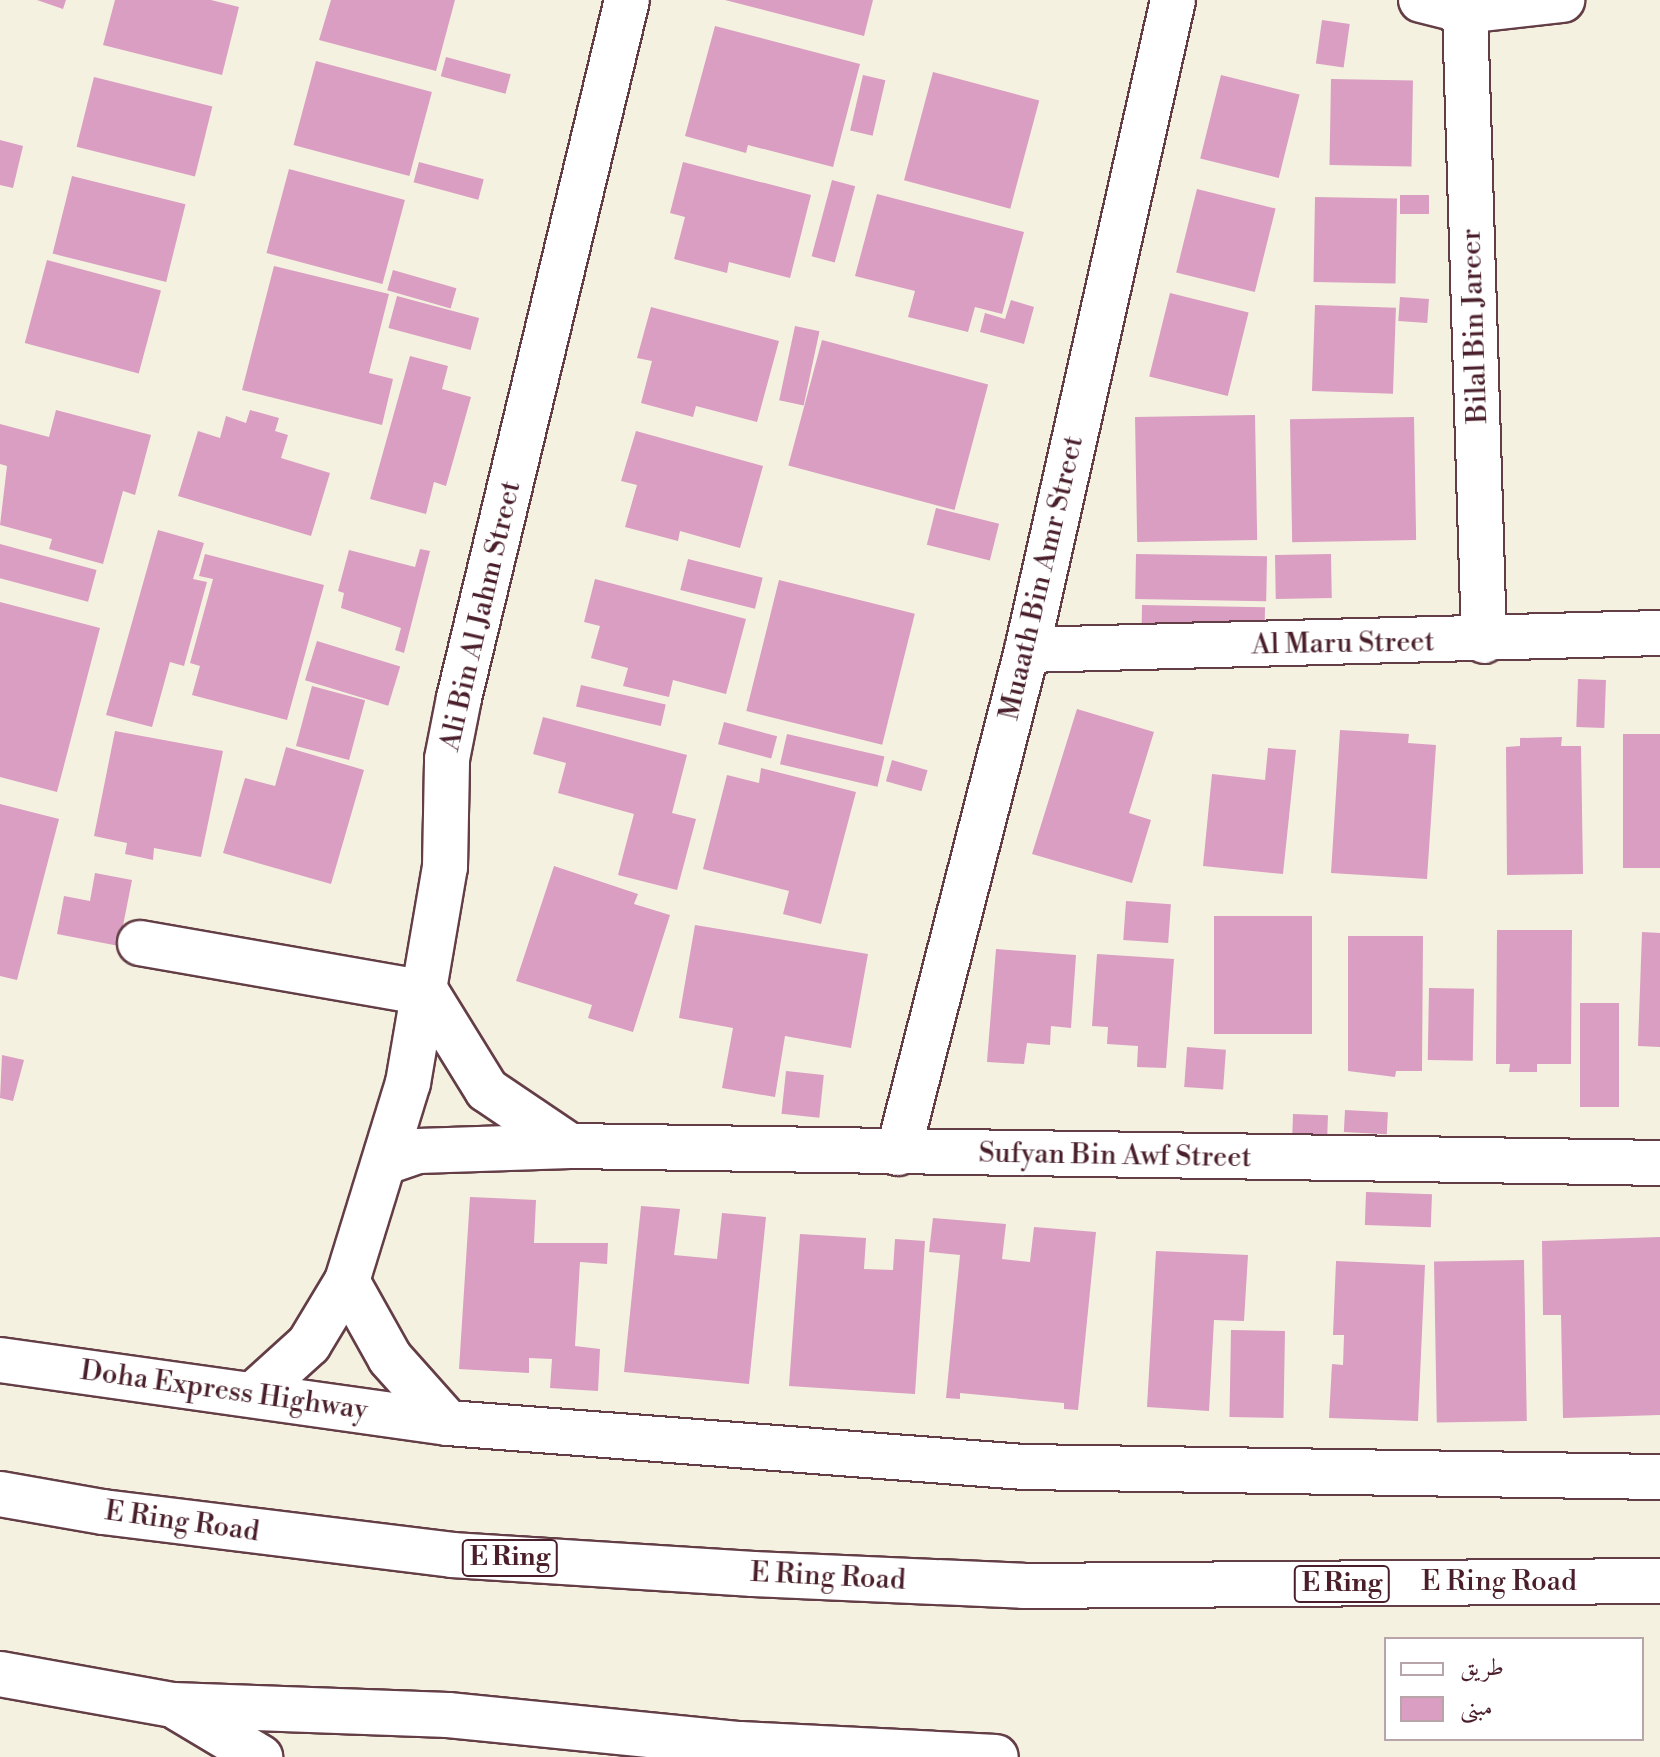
<!DOCTYPE html>
<meta charset="utf-8">
<style>
body{margin:0}
#map{position:relative;width:1660px;height:1757px;overflow:hidden;background:#f5f1e1;font-family:"Libre Bodoni",Amiri,serif}
div>[style]{position:absolute}
[style*='--x']{left:calc(var(--x)*1px);top:calc(var(--y)*1px);width:calc(var(--w)*1px);rotate:calc(var(--a)*1deg)}
.building>*{inset:0;background:#d99ec1;transform-origin:0 0}
.roads{filter:drop-shadow(2px 0 #643e46) drop-shadow(-2px 0 #643e46) drop-shadow(0 2px #643e46) drop-shadow(0 -2px #643e46)}
.street>*{height:44px;margin:-22px;padding:0 22px;transform-origin:22px;border-radius:22px;background:#fff}
.secondary>*{height:44px;margin:-22px;padding:0 22px;transform-origin:22px;border-radius:22px;background:#fff}
.highway>*{height:44px;margin:-22px;padding:0 22px;transform-origin:22px;border-radius:22px;background:#fff}
span{translate:-50% -50%;white-space:nowrap;text-align:center;line-height:1.15;-webkit-text-stroke:7px #fff;paint-order:stroke}
.shield-label span{padding:2px 6px;background:#fff;border:2px solid;border-radius:6px;-webkit-text-stroke-width:0}
.shield-label{font-size:26px;color:#4a1f2b;font-weight:700}
.street-label{font-size:28px;color:#4a1f2b}
.legend{position:absolute;left:1384px;top:1637px;width:260px;height:104px;box-sizing:border-box;background:#fff;border:2px solid #b7a5aa;margin:0;padding:10px 14px;list-style:none;font-size:24px;color:#4a1f2b}
.legend li{display:flex;align-items:center;gap:16px;height:40px}
.legend b{width:40px;border:2px solid #b7a5aa}
</style>
<div id="map">
<div class="building">
<div style="clip-path:polygon(37px 0,66px 0,63px 9px)"></div>
<div style="clip-path:polygon(115px 0,211px 0,239px 7px,222px 75px,103px 45px)"></div>
<div style="clip-path:polygon(331px 0,455px 0,436px 71px,319px 40px)"></div>
<div style="clip-path:polygon(725px 0,873px 0,864px 36px)"></div>
<div style="left:1322px;top:20px;width:28px;height:44px;rotate:8deg"></div>
<div style="clip-path:polygon(715px 26px,860px 64px,833px 167px,748px 145px,746px 153px,685px 136px)"></div>
<div style="left:446px;top:57px;width:67px;height:20px;rotate:15deg"></div>
<div style="left:316px;top:61px;width:120px;height:87px;rotate:15deg"></div>
<div style="left:933px;top:72px;width:110px;height:112px;rotate:15deg"></div>
<div style="left:863px;top:75px;width:23px;height:57px;rotate:13deg"></div>
<div style="left:1221px;top:75px;width:81px;height:86px;rotate:14deg"></div>
<div style="left:94px;top:77px;width:122px;height:72px;rotate:14deg"></div>
<div style="left:1331px;top:79px;width:82px;height:86px;rotate:1deg"></div>
<div style="clip-path:polygon(0 140px,23px 146px,13px 188px,0 185px)"></div>
<div style="left:419px;top:162px;width:67px;height:21px;rotate:15deg"></div>
<div style="clip-path:polygon(683px 162px,811px 195px,790px 278px,729px 262px,727px 273px,674px 259px,685px 217px,670px 213px)"></div>
<div style="left:289px;top:169px;width:120px;height:87px;rotate:15deg"></div>
<div style="left:72px;top:176px;width:117px;height:80px;rotate:14deg"></div>
<div style="left:832px;top:180px;width:24px;height:79px;rotate:15deg"></div>
<div style="left:1197px;top:189px;width:81px;height:86px;rotate:14deg"></div>
<div style="clip-path:polygon(877px 194px,1024px 232px,1002px 314px,975px 307px,968px 332px,908px 317px,915px 291px,855px 276px)"></div>
<div style="left:1400px;top:195px;width:29px;height:19px"></div>
<div style="left:1315px;top:197px;width:82px;height:85px;rotate:1deg"></div>
<div style="left:47px;top:260px;width:118px;height:86px;rotate:15deg"></div>
<div style="clip-path:polygon(274px 266px,389px 294px,369px 373px,393px 379px,382px 425px,242px 390px)"></div>
<div style="left:393px;top:270px;width:66px;height:21px;rotate:16deg"></div>
<div style="left:1170px;top:293px;width:81px;height:86px;rotate:14deg"></div>
<div style="left:397px;top:296px;width:85px;height:33px;rotate:15deg"></div>
<div style="left:1400px;top:297px;width:29px;height:24px;rotate:4deg"></div>
<div style="clip-path:polygon(1011px 300px,1034px 307px,1024px 344px,980px 332px,985px 313px,1005px 319px)"></div>
<div style="left:1315px;top:305px;width:81px;height:86px;rotate:2deg"></div>
<div style="clip-path:polygon(651px 307px,779px 341px,757px 422px,696px 406px,693px 417px,641px 403px,652px 361px,637px 358px)"></div>
<div style="left:795px;top:326px;width:25px;height:76px;rotate:12deg"></div>
<div style="left:822px;top:340px;width:172px;height:130px;rotate:15deg"></div>
<div style="clip-path:polygon(410px 356px,448px 366px,442px 389px,471px 397px,446px 486px,434px 482px,426px 514px,370px 499px)"></div>
<div style="clip-path:polygon(56px 410px,151px 435px,135px 495px,123px 491px,103px 564px,49px 549px,52px 539px,0 525px,7px 466px,0 464px,0 424px,49px 437px)"></div>
<div style="clip-path:polygon(250px 410px,279px 418px,275px 431px,288px 435px,281px 458px,330px 473px,311px 536px,178px 496px,198px 431px,220px 438px,226px 416px,246px 423px)"></div>
<div style="left:1255px;top:415px;width:125px;height:120px;rotate:89deg"></div>
<div style="left:1414px;top:417px;width:123px;height:124px;rotate:89deg"></div>
<div style="clip-path:polygon(636px 431px,763px 466px,740px 548px,680px 531px,678px 541px,625px 527px,637px 485px,621px 481px)"></div>
<div style="left:936px;top:508px;width:65px;height:38px;rotate:14deg"></div>
<div style="clip-path:polygon(158px 530px,204px 543px,193px 579px,207px 582px,184px 666px,170px 662px,152px 727px,106px 715px)"></div>
<div style="left:0;top:544px;width:100px;height:33px;rotate:15deg"></div>
<div style="clip-path:polygon(420px 549px,430px 551px,404px 653px,395px 650px,401px 628px,341px 608px,344px 593px,338px 591px,349px 550px,415px 567px)"></div>
<div style="clip-path:polygon(205px 554px,324px 585px,287px 720px,192px 695px,200px 666px,190px 663px,213px 579px,199px 576px)"></div>
<div style="left:1136px;top:554px;width:131px;height:45px;rotate:1deg"></div>
<div style="left:1331px;top:554px;width:44px;height:56px;rotate:89deg"></div>
<div style="left:688px;top:559px;width:77px;height:32px;rotate:14deg"></div>
<div style="clip-path:polygon(595px 579px,746px 619px,726px 694px,673px 680px,669px 697px,623px 686px,628px 668px,591px 658px,600px 626px,584px 622px)"></div>
<div style="left:779px;top:580px;width:140px;height:135px;rotate:14deg"></div>
<div style="clip-path:polygon(0 602px,100px 628px,57px 792px,0 777px)"></div>
<div style="left:1142px;top:605px;width:123px;height:21px;rotate:1deg"></div>
<div style="left:317px;top:641px;width:87px;height:41px;rotate:17deg"></div>
<div style="left:1578px;top:679px;width:28px;height:48px;rotate:2deg"></div>
<div style="left:581px;top:685px;width:87px;height:22px;rotate:13deg"></div>
<div style="left:312px;top:686px;width:55px;height:62px;rotate:15deg"></div>
<div style="clip-path:polygon(1077px 709px,1154px 732px,1129px 813px,1151px 820px,1132px 883px,1032px 854px)"></div>
<div style="clip-path:polygon(543px 717px,687px 755px,672px 813px,696px 819px,677px 890px,618px 875px,634px 814px,558px 793px,566px 763px,533px 754px)"></div>
<div style="left:724px;top:722px;width:55px;height:23px;rotate:15deg"></div>
<div style="clip-path:polygon(1340px 730px,1409px 734px,1408px 743px,1436px 745px,1427px 879px,1331px 873px)"></div>
<div style="clip-path:polygon(115px 731px,223px 751px,201px 857px,154px 848px,153px 860px,125px 854px,127px 843px,94px 836px)"></div>
<div style="left:787px;top:734px;width:100px;height:31px;rotate:13deg"></div>
<div style="left:1623px;top:734px;width:37px;height:134px"></div>
<div style="clip-path:polygon(1562px 737px,1561px 746px,1581px 746px,1583px 874px,1507px 875px,1506px 747px,1520px 746px,1520px 738px)"></div>
<div style="clip-path:polygon(286px 747px,364px 770px,331px 884px,223px 853px,245px 778px,275px 786px)"></div>
<div style="clip-path:polygon(1268px 748px,1296px 750px,1283px 874px,1203px 866px,1212px 774px,1265px 780px)"></div>
<div style="left:892px;top:760px;width:37px;height:22px;rotate:16deg"></div>
<div style="clip-path:polygon(761px 768px,856px 792px,821px 924px,783px 914px,789px 891px,703px 869px,727px 775px,759px 783px)"></div>
<div style="clip-path:polygon(0 804px,59px 819px,17px 980px,0 976px)"></div>
<div style="clip-path:polygon(554px 866px,638px 894px,634px 904px,670px 915px,633px 1032px,588px 1018px,592px 1005px,516px 981px)"></div>
<div style="clip-path:polygon(95px 873px,132px 880px,119px 946px,57px 934px,64px 896px,90px 901px)"></div>
<div style="left:1126px;top:901px;width:45px;height:39px;rotate:4deg"></div>
<div style="left:1312px;top:916px;width:118px;height:98px;rotate:90deg"></div>
<div style="clip-path:polygon(695px 925px,868px 954px,851px 1048px,785px 1036px,775px 1097px,722px 1088px,733px 1028px,679px 1018px)"></div>
<div style="clip-path:polygon(1497px 930px,1572px 930px,1571px 1064px,1537px 1064px,1537px 1072px,1509px 1072px,1510px 1064px,1496px 1064px)"></div>
<div style="clip-path:polygon(1642px 932px,1660px 933px,1660px 1047px,1638px 1046px)"></div>
<div style="clip-path:polygon(1348px 936px,1423px 936px,1422px 1071px,1396px 1071px,1395px 1077px,1348px 1071px)"></div>
<div style="clip-path:polygon(996px 949px,1076px 955px,1071px 1028px,1051px 1026px,1050px 1045px,1027px 1043px,1024px 1064px,987px 1062px)"></div>
<div style="clip-path:polygon(1097px 954px,1174px 959px,1166px 1068px,1137px 1067px,1138px 1046px,1107px 1044px,1108px 1027px,1092px 1026px)"></div>
<div style="left:1429px;top:988px;width:45px;height:72px;rotate:1deg"></div>
<div style="left:1580px;top:1003px;width:39px;height:104px"></div>
<div style="left:1187px;top:1047px;width:39px;height:40px;rotate:4deg"></div>
<div style="clip-path:polygon(2px 1055px,24px 1060px,13px 1101px,0 1098px)"></div>
<div style="left:786px;top:1071px;width:38px;height:43px;rotate:6deg"></div>
<div style="left:1345px;top:1110px;width:43px;height:22px;rotate:3deg"></div>
<div style="left:1293px;top:1114px;width:35px;height:21px;rotate:2deg"></div>
<div style="left:1366px;top:1192px;width:66px;height:33px;rotate:2deg"></div>
<div style="clip-path:polygon(470px 1197px,536px 1200px,534px 1243px,608px 1243px,607px 1264px,580px 1262px,575px 1346px,600px 1349px,598px 1391px,550px 1388px,552px 1359px,529px 1358px,529px 1373px,459px 1369px)"></div>
<div style="clip-path:polygon(641px 1206px,680px 1209px,674px 1255px,717px 1259px,722px 1213px,766px 1217px,749px 1384px,624px 1372px)"></div>
<div style="clip-path:polygon(933px 1218px,1006px 1224px,1002px 1259px,1030px 1262px,1034px 1227px,1096px 1232px,1078px 1410px,1064px 1409px,1064px 1403px,960px 1393px,960px 1399px,946px 1398px,960px 1255px,929px 1252px)"></div>
<div style="clip-path:polygon(800px 1234px,866px 1238px,864px 1269px,893px 1270px,895px 1239px,925px 1241px,915px 1394px,789px 1386px)"></div>
<div style="clip-path:polygon(1660px 1237px,1660px 1415px,1563px 1418px,1561px 1315px,1543px 1315px,1542px 1241px)"></div>
<div style="clip-path:polygon(1156px 1251px,1248px 1255px,1244px 1321px,1214px 1320px,1209px 1411px,1147px 1407px)"></div>
<div style="left:1524px;top:1260px;width:161px;height:90px;rotate:89deg"></div>
<div style="clip-path:polygon(1336px 1261px,1425px 1265px,1418px 1421px,1329px 1418px,1332px 1364px,1343px 1365px,1344px 1335px,1333px 1335px)"></div>
<div style="left:1231px;top:1330px;width:54px;height:87px;rotate:1deg"></div>
</div>
<div class="roads">
<div class="street">
<div style="--x:1421;--y:0;--w:45;--a:14"></div>
<div style="--x:1465;--y:11;--w:98;--a:-6.5"></div>
<div style="--x:1465;--y:11;--w:630;--a:88.27"></div>
<div style="--x:1027;--y:650;--w:633;--a:-1.54"></div>
<div style="--x:140;--y:943;--w:291;--a:9.9"></div>
<div style="--x:427;--y:993;--w:114;--a:58.3"></div>
<div style="--x:487;--y:1090;--w:100;--a:34"></div>
<div style="--x:898;--y:1153;--w:519;--a:-75.62"></div>
<div style="--x:1027;--y:650;--w:666;--a:-77.34"></div>
<div style="--x:386;--y:1162;--w:34;--a:-19"></div>
<div style="--x:418;--y:1151;--w:152;--a:-1.9"></div>
<div style="--x:570;--y:1146;--w:1090;--a:0.89"></div>
<div style="--x:347;--y:1281;--w:88;--a:60.8"></div>
<div style="--x:390;--y:1358;--w:87;--a:48.3"></div>
<div style="--x:255;--y:1393;--w:73;--a:-42.2"></div>
<div style="--x:309;--y:1344;--w:74;--a:-58.9"></div>
<div style="--x:347;--y:1281;--w:207;--a:-72.9"></div>
<div style="--x:408;--y:1083;--w:219;--a:-80.3"></div>
<div style="--x:445;--y:867;--w:108;--a:-88.9"></div>
<div style="--x:447;--y:759;--w:62;--a:-78.9"></div>
<div style="--x:459;--y:698;--w:718;--a:-76.47"></div>
</div>
<div class="secondary">
<div style="--x:0;--y:1360;--w:452;--a:8"></div>
</div>
<div class="highway">
<div style="--x:448;--y:1423;--w:578;--a:4.37"></div>
<div style="--x:1024;--y:1467;--w:636;--a:0.9"></div>
<div style="--x:0;--y:1494;--w:105;--a:9.9"></div>
<div style="--x:103;--y:1512;--w:352;--a:7"></div>
<div style="--x:452;--y:1555;--w:302;--a:3.6"></div>
<div style="--x:753;--y:1574;--w:270;--a:2.5"></div>
<div style="--x:1023;--y:1586;--w:637;--a:-0.45"></div>
<div style="--x:0;--y:1674;--w:176;--a:10.2"></div>
<div style="--x:173;--y:1705;--w:275;--a:2.1"></div>
<div style="--x:448;--y:1715;--w:293;--a:5.7"></div>
<div style="--x:740;--y:1744;--w:256;--a:2.9"></div>
<div style="--x:178;--y:1708;--w:96;--a:30.9"></div>
</div>
</div>
<div class="shield-label">
<span style="left:510px;top:1558px">E Ring</span>
<span style="left:1342px;top:1584px">E Ring</span>
</div>
<div class="street-label">
<span style="left:1475px;top:326px;rotate:-92deg">Bilal Bin Jareer</span>
<span style="left:1042px;top:578px;rotate:-77deg">Muaath Bin Amr Street</span>
<span style="left:481px;top:616px;rotate:-77deg">Ali Bin Al Jahm Street</span>
<span style="left:1343px;top:644px;rotate:-1deg">Al Maru Street</span>
<span style="left:1115px;top:1156px;rotate:1deg">Sufyan Bin Awf Street</span>
<span style="left:224px;top:1391px;rotate:8deg">Doha Express Highway</span>
<span style="left:182px;top:1522px;rotate:8deg">E Ring Road</span>
<span style="left:828px;top:1577px;rotate:3deg">E Ring Road</span>
<span style="left:1499px;top:1582px">E Ring Road</span>
</div>
<ul class="legend">
<li><b style="height:10px;background:#fff"></b>طريق</li>
<li><b style="height:22px;background:#d99ec1"></b>مبنى</li>
</ul>
</div>
